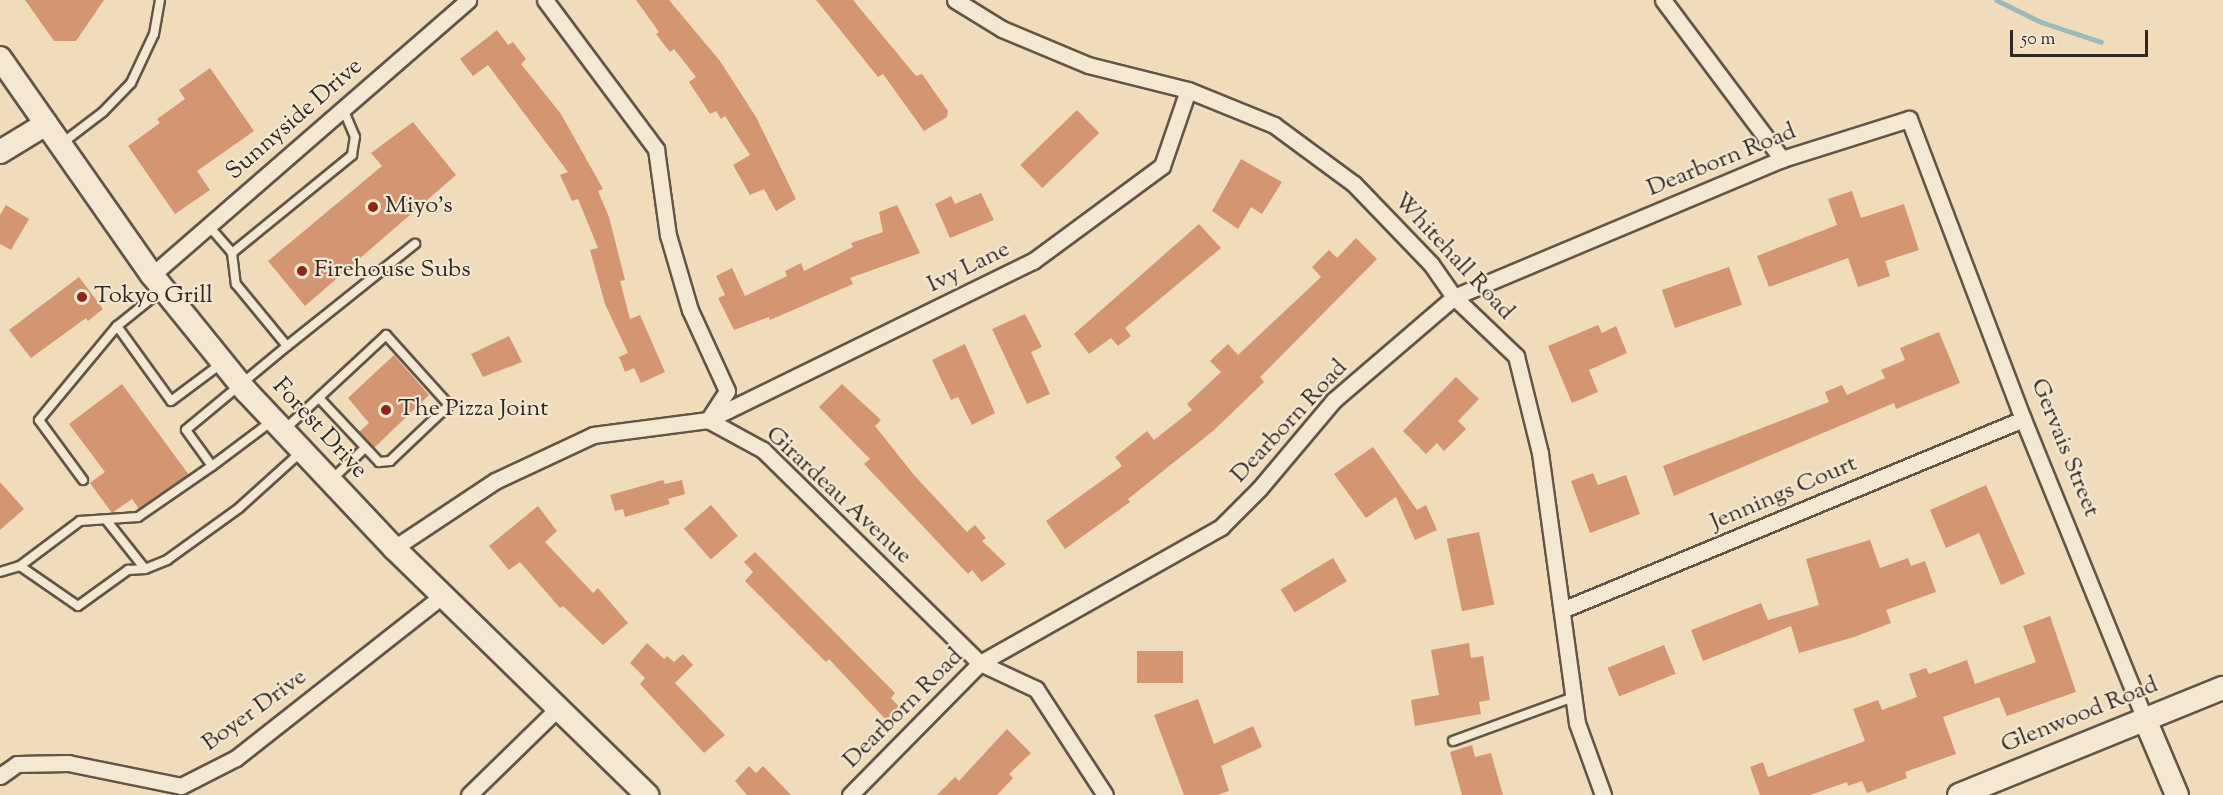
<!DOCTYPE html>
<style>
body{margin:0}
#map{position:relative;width:2223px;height:795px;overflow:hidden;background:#f0dcbb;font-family:"Sorts Mill Goudy",serif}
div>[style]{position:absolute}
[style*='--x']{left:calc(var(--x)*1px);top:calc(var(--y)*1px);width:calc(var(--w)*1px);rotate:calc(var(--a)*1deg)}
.stream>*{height:5px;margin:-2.5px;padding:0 2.5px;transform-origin:2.5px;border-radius:2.5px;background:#9dbab8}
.building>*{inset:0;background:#d49573;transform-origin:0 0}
.roads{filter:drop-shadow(2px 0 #625546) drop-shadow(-2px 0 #625546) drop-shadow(0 2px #625546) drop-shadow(0 -2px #625546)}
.lane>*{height:8px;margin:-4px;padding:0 4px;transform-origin:4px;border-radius:4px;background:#f5e8d3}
.street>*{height:15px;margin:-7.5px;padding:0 7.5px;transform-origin:7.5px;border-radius:7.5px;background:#f5e8d3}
.secondary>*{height:22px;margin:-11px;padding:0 11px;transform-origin:11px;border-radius:11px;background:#f5e8d3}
.dots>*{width:16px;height:16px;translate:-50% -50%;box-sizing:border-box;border:3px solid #f5e8d3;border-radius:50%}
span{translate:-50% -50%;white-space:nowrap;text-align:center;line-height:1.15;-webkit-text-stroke:4.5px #f5e8d3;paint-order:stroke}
.street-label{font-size:24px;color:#33281f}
.poi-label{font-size:24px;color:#33281f}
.left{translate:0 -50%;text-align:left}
.scale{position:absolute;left:2010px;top:30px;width:138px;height:27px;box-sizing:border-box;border:3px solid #33281f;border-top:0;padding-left:8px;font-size:18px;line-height:21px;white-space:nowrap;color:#33281f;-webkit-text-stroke:4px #f5e8d3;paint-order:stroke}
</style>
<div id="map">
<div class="stream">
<div style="--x:1996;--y:0;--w:50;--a:26.1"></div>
<div style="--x:2041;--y:22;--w:63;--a:18.4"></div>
</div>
<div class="building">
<div style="clip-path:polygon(25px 0,104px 0,76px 41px,54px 41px)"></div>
<div style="clip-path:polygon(636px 0,669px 0,720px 61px,756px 117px,796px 199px,776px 211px,764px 189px,750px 195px,733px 165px,750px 155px,725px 116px,721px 119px,716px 111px,710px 114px,689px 82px,696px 77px,674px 49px,670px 52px,656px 34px,659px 32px)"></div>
<div style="clip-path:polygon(816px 0,853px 0,916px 76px,922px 74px,948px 111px,947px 117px,924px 131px,883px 74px,878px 77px)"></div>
<div style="clip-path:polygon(497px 30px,508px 45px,513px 42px,526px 59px,521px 64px,561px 114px,603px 189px,598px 191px,609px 217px,625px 280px,620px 281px,630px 319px,640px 315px,665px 372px,641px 383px,634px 368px,625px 372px,619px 357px,628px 353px,605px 304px,590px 250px,598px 248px,578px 199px,572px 201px,560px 175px,568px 172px,488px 65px,473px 76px,460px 59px)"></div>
<div style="clip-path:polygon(210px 68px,254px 131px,197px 171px,210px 190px,175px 214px,128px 146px,160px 123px,157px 119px,185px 99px,179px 90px)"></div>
<div style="left:1077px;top:110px;width:32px;height:79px;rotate:46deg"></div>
<div style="clip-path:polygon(413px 122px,456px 175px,305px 306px,268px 261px,382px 166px,371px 153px)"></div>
<div style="clip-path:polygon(1241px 159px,1282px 182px,1262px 214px,1251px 207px,1238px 229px,1212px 211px)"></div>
<div style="clip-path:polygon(1852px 191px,1861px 218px,1904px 204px,1919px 250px,1885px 261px,1890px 276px,1858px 287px,1848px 258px,1769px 287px,1757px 256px,1837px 225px,1828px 199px)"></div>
<div style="clip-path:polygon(981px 193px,994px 220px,950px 238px,935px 204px,951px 196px,955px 204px)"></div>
<div style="clip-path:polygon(6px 205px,29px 219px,11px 250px,0 244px,0 215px)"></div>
<div style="clip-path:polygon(897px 205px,920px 253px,850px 278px,853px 284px,770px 320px,769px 317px,734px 330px,718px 298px,725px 295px,716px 276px,732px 268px,745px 296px,787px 276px,785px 271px,801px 263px,804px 271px,853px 247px,851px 243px,883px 232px,879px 212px)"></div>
<div style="clip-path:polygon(1199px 224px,1221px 248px,1125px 328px,1131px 336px,1118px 346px,1111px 338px,1089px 354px,1074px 334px)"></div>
<div style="clip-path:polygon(1356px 238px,1377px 259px,1260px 377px,1264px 382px,1213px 431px,1128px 499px,1130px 502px,1065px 549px,1046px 521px,1122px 466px,1115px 457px,1147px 431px,1154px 440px,1192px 410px,1187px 404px,1221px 372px,1210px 361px,1228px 344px,1238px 355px,1321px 277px,1312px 267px,1329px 250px,1337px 258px)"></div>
<div style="left:1729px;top:267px;width:40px;height:71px;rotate:71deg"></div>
<div style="clip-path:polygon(79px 277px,103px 309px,88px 321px,86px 318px,31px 358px,9px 330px)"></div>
<div style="clip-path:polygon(1025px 314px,1042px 347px,1031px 352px,1050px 394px,1027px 404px,992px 329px)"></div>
<div style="clip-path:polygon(1598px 325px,1602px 333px,1616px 326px,1627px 353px,1589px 370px,1598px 392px,1572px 403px,1548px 346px)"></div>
<div style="clip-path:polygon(1939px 332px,1960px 383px,1896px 409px,1894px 403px,1674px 496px,1663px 466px,1829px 402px,1825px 392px,1842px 385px,1847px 395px,1885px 378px,1881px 370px,1905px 360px,1900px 348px)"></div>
<div style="clip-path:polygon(509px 336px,522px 362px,483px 377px,471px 354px)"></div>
<div style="clip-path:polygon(965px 344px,995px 413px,972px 425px,958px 397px,951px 400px,932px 360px)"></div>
<div style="clip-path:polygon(394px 355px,429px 395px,374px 448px,359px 432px,369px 423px,348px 398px)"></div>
<div style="clip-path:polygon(1456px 377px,1479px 399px,1458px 421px,1466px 429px,1444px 451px,1437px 443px,1426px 454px,1403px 431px)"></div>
<div style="clip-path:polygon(122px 384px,189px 475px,139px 509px,132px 499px,112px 513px,90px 483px,105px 472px,69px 424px)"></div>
<div style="clip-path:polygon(842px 384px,881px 420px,875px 426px,914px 475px,967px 532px,975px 525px,986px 538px,982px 541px,1006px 564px,982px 582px,972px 570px,968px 574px,864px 464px,870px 459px,819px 407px)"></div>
<div style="clip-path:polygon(1373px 447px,1417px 510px,1426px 505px,1437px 530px,1415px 540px,1396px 497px,1366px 518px,1334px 474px)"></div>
<div style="clip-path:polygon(1593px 473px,1598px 485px,1626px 475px,1640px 514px,1590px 533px,1571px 481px)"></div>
<div style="clip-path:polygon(663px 480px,665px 484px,682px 480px,685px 494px,668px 499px,670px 504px,625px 517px,623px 509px,615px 511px,610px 495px)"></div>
<div style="clip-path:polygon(0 482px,24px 509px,0 530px)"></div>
<div style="clip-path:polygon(1986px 485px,2025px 574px,2001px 585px,1979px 533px,1946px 548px,1930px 510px)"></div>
<div style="left:711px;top:505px;width:41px;height:36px;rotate:49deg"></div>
<div style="clip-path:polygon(538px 506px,557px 531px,545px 542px,593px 593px,598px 588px,628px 623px,603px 645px,563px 606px,560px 608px,520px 562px,509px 570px,489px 546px)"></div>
<div style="left:1479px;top:532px;width:74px;height:33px;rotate:78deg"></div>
<div style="clip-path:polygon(1870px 540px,1880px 568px,1908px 558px,1911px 566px,1925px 561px,1936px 592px,1886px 610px,1891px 623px,1854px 637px,1799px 653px,1791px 626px,1703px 661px,1691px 630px,1761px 603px,1768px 620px,1819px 605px,1806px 559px)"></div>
<div style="clip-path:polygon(755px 552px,895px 693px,891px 698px,902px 710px,888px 722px,829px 659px,826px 662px,745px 581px,753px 572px,744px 562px)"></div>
<div style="left:1333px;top:558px;width:27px;height:61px;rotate:59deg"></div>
<div style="clip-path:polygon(2050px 616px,2076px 692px,2007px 716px,1999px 697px,1943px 717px,1956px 754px,1905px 772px,1907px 778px,1867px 793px,1862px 781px,1848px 786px,1847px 782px,1810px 795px,1760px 795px,1750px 767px,1763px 762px,1768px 777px,1865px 741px,1853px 709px,1878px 700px,1882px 710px,1917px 697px,1909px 674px,1926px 668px,1929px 674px,1967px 660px,1975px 684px,2036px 662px,2023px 626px)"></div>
<div style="clip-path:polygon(647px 643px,664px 659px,667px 656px,674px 662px,683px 654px,693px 665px,675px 683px,725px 735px,704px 753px,640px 684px,645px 678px,630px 663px)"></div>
<div style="clip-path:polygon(1469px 643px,1471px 658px,1483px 656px,1490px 700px,1479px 702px,1481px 714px,1415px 726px,1411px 700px,1439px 695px,1431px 650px)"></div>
<div style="left:1664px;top:645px;width:31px;height:61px;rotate:68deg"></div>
<div style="left:1137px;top:651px;width:46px;height:32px"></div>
<div style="clip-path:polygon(1198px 699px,1214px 744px,1253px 726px,1262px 747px,1221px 766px,1229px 791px,1217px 795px,1184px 795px,1154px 715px)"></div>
<div style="clip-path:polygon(1007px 729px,1031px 753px,1009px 774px,1013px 778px,997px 795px,937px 795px,955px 777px,959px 781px)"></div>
<div style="clip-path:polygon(1472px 745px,1475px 757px,1491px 753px,1503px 795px,1462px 795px,1450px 752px)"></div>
<div style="clip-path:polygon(749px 766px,756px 773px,763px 766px,791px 795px,747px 795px,735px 781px)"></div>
</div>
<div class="roads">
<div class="lane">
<div style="--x:61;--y:144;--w:53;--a:-37.3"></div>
<div style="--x:103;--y:112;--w:40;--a:-46"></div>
<div style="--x:131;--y:83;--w:54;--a:-64.9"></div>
<div style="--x:154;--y:34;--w:35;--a:-80"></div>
<div style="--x:208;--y:225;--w:37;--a:49"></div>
<div style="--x:232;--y:253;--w:31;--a:83"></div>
<div style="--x:236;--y:284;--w:80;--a:50.6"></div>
<div style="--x:287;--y:346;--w:131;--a:140.3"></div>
<div style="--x:186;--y:430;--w:44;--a:54.2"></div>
<div style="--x:212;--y:466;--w:75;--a:-36.9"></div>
<div style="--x:232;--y:253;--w:155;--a:-39.2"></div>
<div style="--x:352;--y:155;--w:18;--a:-81"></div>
<div style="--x:355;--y:137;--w:30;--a:-113"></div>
<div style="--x:162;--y:290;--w:58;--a:141.3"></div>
<div style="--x:117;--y:326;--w:92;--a:54.2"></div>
<div style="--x:171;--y:401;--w:64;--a:-36.7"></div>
<div style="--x:287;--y:346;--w:164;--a:-38.6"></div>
<div style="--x:285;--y:429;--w:138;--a:-42.9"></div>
<div style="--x:386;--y:335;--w:94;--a:48"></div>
<div style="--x:449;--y:405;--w:81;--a:136.5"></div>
<div style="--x:390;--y:461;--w:11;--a:175"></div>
<div style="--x:379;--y:462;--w:88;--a:-133.2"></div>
<div style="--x:83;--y:480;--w:74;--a:-126.3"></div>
<div style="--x:39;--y:420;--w:122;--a:-50.3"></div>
<div style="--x:331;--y:480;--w:47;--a:-43.3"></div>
<div style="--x:107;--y:521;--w:61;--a:51.6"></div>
<div style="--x:20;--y:566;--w:70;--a:34.6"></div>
<div style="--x:78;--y:606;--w:62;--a:-35.8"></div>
<div style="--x:128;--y:570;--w:17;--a:-3"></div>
<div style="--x:145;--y:569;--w:24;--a:-22"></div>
<div style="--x:167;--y:560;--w:89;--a:-35.8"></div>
<div style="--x:239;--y:508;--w:84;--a:-42.1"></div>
<div style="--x:0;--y:572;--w:21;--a:-17"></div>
<div style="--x:20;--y:566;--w:75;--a:-36.9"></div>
<div style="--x:80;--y:521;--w:58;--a:-3.9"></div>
<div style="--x:138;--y:517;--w:90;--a:-34.6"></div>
<div style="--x:1453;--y:741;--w:128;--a:-20.1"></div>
</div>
<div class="street">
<div style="--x:545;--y:0;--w:186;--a:53.3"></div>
<div style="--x:656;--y:149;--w:87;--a:82.1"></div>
<div style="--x:668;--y:235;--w:78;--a:73.7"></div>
<div style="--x:690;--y:310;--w:89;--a:65.4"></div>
<div style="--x:727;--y:391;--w:35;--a:123"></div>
<div style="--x:708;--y:420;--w:63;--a:28.6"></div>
<div style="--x:763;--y:450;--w:304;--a:44.5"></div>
<div style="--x:980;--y:663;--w:62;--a:24.9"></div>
<div style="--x:1036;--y:689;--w:126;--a:56.9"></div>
<div style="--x:955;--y:0;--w:55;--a:31.7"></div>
<div style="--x:1002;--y:29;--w:93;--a:22.7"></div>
<div style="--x:1088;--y:65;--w:103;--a:14"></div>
<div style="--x:1188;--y:90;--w:93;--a:22.1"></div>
<div style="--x:1274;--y:125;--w:99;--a:36.4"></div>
<div style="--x:1354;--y:184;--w:111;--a:46.1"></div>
<div style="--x:1431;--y:264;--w:40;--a:55.1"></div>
<div style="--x:1454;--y:297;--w:86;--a:43.6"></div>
<div style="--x:1516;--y:356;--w:100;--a:76.1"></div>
<div style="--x:1540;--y:453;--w:273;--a:82.2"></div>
<div style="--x:1577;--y:723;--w:77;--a:70.1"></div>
<div style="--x:1663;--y:0;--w:199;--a:53.2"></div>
<div style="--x:152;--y:275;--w:419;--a:-41"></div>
<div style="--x:394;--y:548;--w:121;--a:-33.6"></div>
<div style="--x:495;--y:481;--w:108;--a:-25.1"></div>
<div style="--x:593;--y:435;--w:116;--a:-7.4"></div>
<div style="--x:708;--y:420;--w:362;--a:-26.1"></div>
<div style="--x:1033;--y:261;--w:160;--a:-36.4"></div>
<div style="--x:1162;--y:166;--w:80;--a:-71.1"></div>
<div style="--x:1562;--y:610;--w:499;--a:-22.5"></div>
<div style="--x:0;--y:776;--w:21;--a:-35"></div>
<div style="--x:17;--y:764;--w:51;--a:-1.1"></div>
<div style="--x:68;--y:763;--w:115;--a:11.5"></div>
<div style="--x:181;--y:786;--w:62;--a:-27"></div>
<div style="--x:236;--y:758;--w:262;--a:-38.2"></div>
<div style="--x:469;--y:795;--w:124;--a:-44.3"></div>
<div style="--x:850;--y:795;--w:185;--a:-45.4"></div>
<div style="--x:980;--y:663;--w:277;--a:-29.4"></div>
<div style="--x:1221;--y:527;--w:54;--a:-45"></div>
<div style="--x:1259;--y:489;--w:116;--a:-49.9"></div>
<div style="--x:1334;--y:400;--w:158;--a:-40.6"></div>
<div style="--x:1454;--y:297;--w:356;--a:-22.8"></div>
<div style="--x:1782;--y:159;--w:133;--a:-17.5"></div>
<div style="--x:1909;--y:119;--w:321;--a:69.2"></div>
<div style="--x:2023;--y:419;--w:322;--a:67.9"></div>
</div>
<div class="secondary">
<div style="--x:0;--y:58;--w:265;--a:55"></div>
<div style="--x:152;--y:275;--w:149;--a:51"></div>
<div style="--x:246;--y:391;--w:216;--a:46.7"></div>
<div style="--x:394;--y:548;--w:354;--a:44.3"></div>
<div style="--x:0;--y:152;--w:54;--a:-31.3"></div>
<div style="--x:2144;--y:717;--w:85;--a:67.1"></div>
<div style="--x:1959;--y:795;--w:285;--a:-22.1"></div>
</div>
</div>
<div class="dots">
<div style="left:373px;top:207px;background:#8f2418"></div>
<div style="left:302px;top:271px;background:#8f2418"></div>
<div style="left:82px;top:297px;background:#8f2418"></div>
<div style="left:386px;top:410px;background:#8f2418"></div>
</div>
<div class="street-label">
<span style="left:295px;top:120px;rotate:-41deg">Sunnyside Drive</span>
<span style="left:1722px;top:161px;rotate:-22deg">Dearborn Road</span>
<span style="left:1453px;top:257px;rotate:47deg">Whitehall Road</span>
<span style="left:969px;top:268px;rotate:-26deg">Ivy Lane</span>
<span style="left:1290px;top:422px;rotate:-47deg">Dearborn Road</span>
<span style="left:319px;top:429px;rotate:47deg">Forest Drive</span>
<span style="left:2064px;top:448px;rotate:68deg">Gervais Street</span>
<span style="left:1784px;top:494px;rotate:-23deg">Jennings Court</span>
<span style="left:838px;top:496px;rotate:43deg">Girardeau Avenue</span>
<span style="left:904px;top:709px;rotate:-45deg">Dearborn Road</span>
<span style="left:255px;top:711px;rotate:-36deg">Boyer Drive</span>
<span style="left:2080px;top:716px;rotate:-22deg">Glenwood Road</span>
</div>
<div class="poi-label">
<span class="left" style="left:385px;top:207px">Miyo's</span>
<span class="left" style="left:314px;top:271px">Firehouse Subs</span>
<span class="left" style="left:94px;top:297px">Tokyo Grill</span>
<span class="left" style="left:398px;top:410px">The Pizza Joint</span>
</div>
<div class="scale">50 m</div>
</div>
